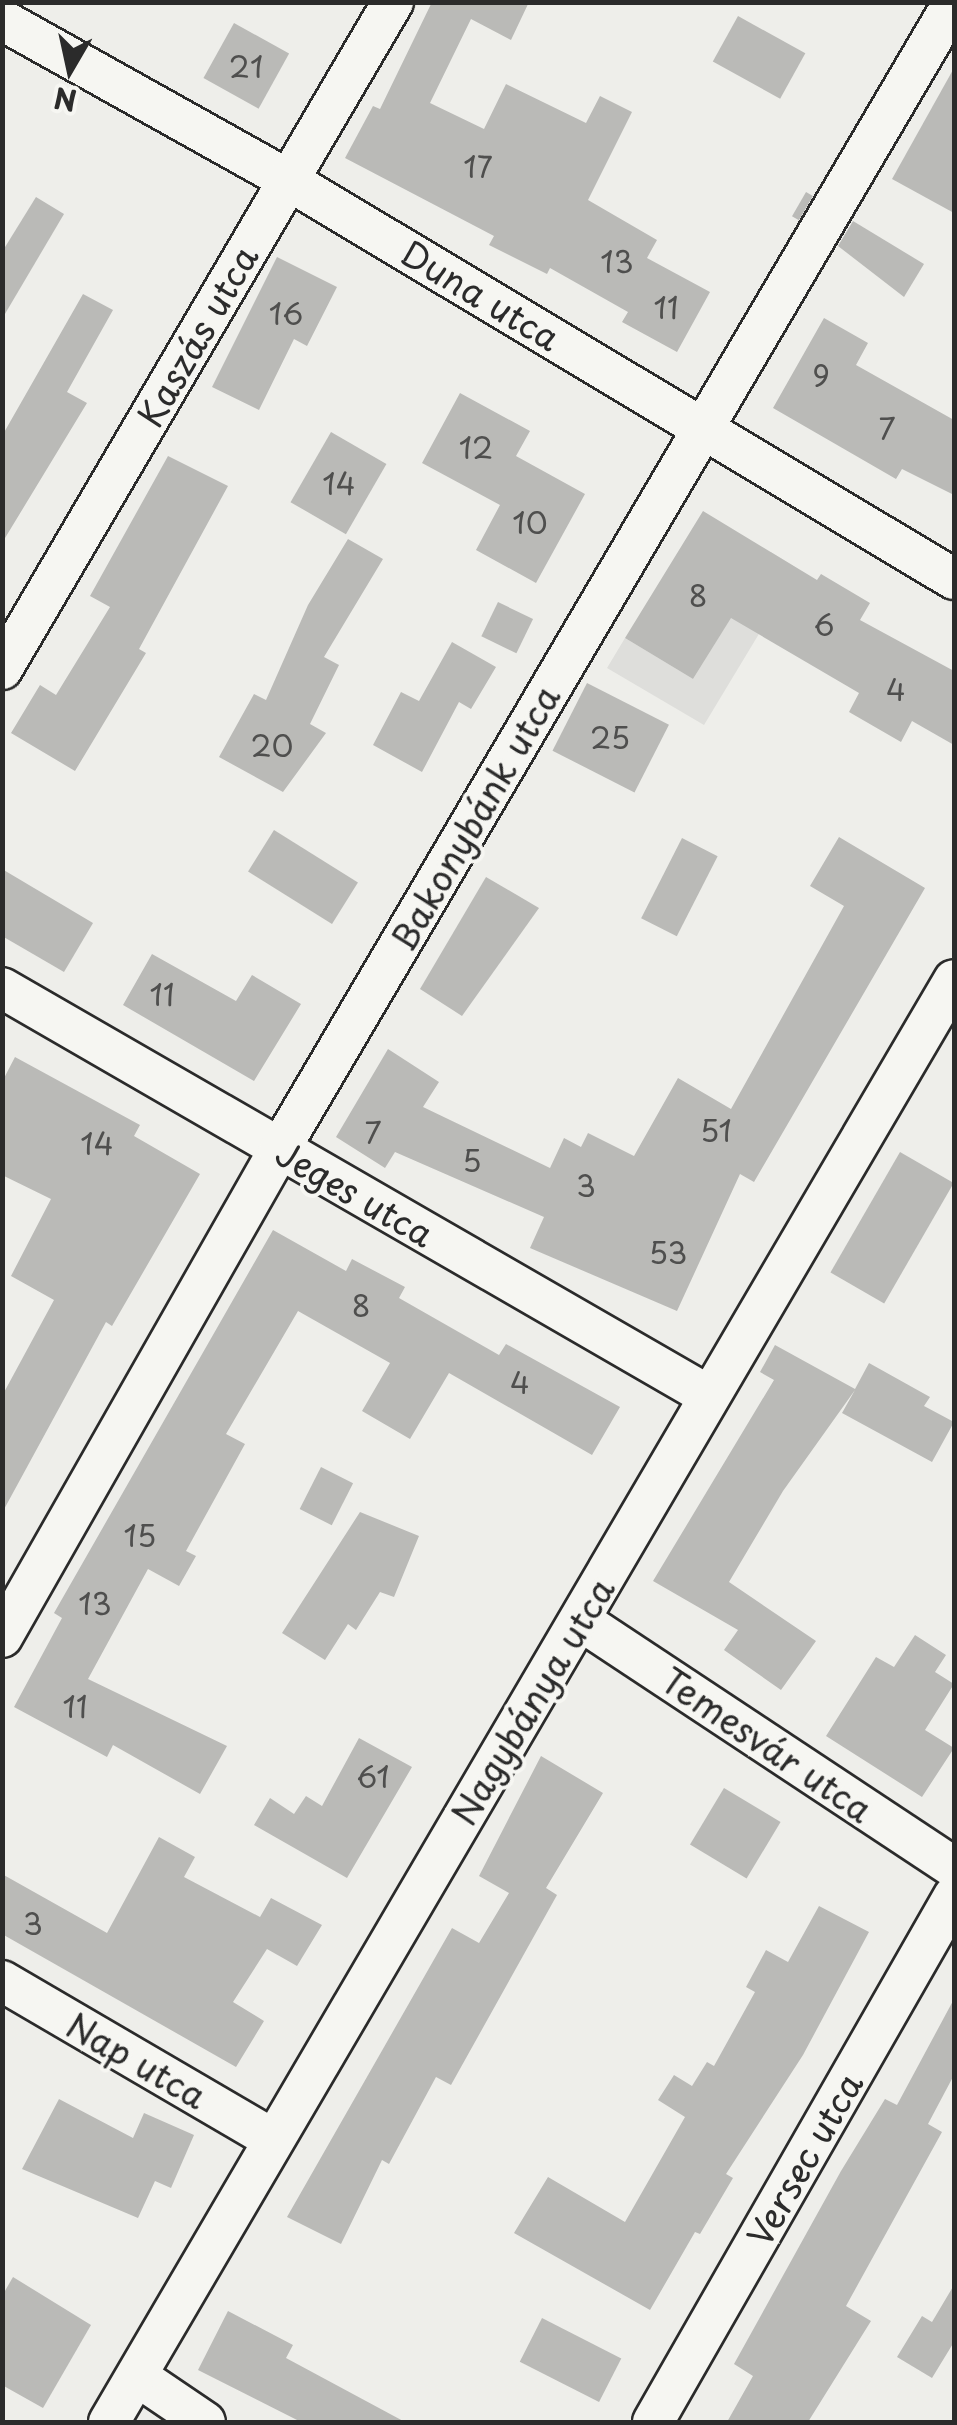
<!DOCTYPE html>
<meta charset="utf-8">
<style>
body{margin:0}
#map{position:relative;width:957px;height:2425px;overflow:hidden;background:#eeeeea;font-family:"Playpen Sans",sans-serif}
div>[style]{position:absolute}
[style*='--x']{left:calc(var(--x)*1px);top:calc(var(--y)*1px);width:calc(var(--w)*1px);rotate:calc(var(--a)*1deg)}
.built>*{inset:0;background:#dededb}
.building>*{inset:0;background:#babab7;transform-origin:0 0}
.roads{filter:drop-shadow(2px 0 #2b2b2b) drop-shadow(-2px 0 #2b2b2b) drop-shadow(0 2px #2b2b2b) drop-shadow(0 -2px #2b2b2b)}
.minor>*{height:40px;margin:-20px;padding:0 20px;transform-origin:20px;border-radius:20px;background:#f6f6f2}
span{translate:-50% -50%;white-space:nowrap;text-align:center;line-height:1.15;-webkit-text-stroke:8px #f6f6f2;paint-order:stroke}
.number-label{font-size:30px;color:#4f4f4e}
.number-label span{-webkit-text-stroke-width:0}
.street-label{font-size:35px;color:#2b2b2b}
.frame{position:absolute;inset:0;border:5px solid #2b2b2b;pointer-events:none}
.north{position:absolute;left:20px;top:20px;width:100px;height:100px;-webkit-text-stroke:8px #f6f6f2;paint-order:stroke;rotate:189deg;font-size:28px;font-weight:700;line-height:40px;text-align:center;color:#2b2b2b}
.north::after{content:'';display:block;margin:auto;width:35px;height:45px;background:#2b2b2b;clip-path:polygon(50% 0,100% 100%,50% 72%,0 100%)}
</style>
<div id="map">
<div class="built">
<div style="clip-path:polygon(771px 552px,798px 569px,704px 725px,607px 668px,625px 638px,693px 679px)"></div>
</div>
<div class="building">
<div style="clip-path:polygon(432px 2px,529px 2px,511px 40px,471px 19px,430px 103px,484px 129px,506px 84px,586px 123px,600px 96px,632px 112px,588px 200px,657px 240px,647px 258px,710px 292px,677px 352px,622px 322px,628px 312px,550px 268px,547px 274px,489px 245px,494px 236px,345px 158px,373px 106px,380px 109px)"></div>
<div style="left:738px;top:16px;width:77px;height:52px;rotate:29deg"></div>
<div style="left:234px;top:23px;width:63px;height:63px;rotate:29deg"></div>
<div style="clip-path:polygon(954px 68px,954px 213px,892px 179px)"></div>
<div style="left:806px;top:192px;width:8px;height:28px;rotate:30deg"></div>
<div style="clip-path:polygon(36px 197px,64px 214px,2px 319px,2px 252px)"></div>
<div style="clip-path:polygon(853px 221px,924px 264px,904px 297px,838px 246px)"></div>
<div style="clip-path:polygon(277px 257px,337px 287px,307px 346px,294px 339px,259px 410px,212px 387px)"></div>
<div style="clip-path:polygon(83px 294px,113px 310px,67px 392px,87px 403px,2px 543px,2px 436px)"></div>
<div style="clip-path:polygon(824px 318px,868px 343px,856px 365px,954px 420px,954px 495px,902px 469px,896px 479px,773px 408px)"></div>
<div style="clip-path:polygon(460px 393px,530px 431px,516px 456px,585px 494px,536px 583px,476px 550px,500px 505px,422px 463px)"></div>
<div style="left:331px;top:432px;width:64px;height:81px;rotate:30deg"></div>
<div style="clip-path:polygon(168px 456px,228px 486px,139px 649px,146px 653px,75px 771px,11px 733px,40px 685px,56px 695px,110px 607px,90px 596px)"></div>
<div style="clip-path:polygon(703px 511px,817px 580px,821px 574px,870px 603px,860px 620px,954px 671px,954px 745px,912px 721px,901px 742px,849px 712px,859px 693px,731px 618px,693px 679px,625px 638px)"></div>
<div style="clip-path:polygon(348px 539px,383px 559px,324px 657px,339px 665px,310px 724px,326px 733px,283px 792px,219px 757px,254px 694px,266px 700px,308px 605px)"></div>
<div style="left:498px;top:602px;width:39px;height:38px;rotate:26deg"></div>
<div style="clip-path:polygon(452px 642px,496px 667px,471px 709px,459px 702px,422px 772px,373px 745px,401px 692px,419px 701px)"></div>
<div style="left:587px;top:683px;width:92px;height:76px;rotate:27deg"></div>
<div style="left:274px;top:830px;width:99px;height:49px;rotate:32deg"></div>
<div style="clip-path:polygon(839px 837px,925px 888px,754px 1182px,740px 1174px,677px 1311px,530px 1248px,544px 1217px,395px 1152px,385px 1168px,336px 1137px,388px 1049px,439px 1082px,423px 1107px,550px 1168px,564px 1138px,581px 1147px,588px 1133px,634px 1156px,678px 1078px,731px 1109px,844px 906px,810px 886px)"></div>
<div style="left:682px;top:838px;width:40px;height:90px;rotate:27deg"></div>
<div style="clip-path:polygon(2px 869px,93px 923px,64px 972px,2px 936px)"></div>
<div style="clip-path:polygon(486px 877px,539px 908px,462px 1016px,420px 989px)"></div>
<div style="clip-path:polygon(152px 954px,236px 1001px,252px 975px,301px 1004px,254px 1081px,123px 1005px)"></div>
<div style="clip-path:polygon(15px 1057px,140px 1125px,134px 1136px,200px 1174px,112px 1326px,106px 1322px,2px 1513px,2px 1396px,54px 1300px,11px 1276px,51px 1199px,2px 1175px,2px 1082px)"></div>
<div style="left:900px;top:1152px;width:62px;height:139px;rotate:30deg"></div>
<div style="clip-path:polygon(273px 1230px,346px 1271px,352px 1259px,405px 1287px,399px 1298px,499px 1355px,506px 1344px,620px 1407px,592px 1455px,449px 1373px,410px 1439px,362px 1411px,390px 1363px,298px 1311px,226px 1434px,245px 1444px,186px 1551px,196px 1556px,179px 1586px,148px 1569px,88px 1679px,227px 1746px,200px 1794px,113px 1745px,107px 1757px,14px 1707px,62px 1618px,54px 1613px)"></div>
<div style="clip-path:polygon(775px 1345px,855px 1389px,869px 1363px,930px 1397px,924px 1406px,954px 1422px,932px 1462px,842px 1413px,855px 1390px,783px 1491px,729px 1582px,816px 1641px,781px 1690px,724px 1650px,738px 1630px,653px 1581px,774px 1380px,760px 1372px)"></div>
<div style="left:321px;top:1467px;width:36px;height:47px;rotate:27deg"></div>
<div style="clip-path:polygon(360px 1512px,419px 1536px,394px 1597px,380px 1592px,356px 1630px,348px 1624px,325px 1660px,282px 1633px)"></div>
<div style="clip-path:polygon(915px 1635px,946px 1655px,935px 1672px,954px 1684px,925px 1730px,954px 1748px,922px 1797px,826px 1736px,876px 1657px,894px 1667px)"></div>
<div style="clip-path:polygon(359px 1738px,412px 1767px,347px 1878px,254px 1825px,270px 1798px,294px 1814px,306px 1796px,322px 1806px)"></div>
<div style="clip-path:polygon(541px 1756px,603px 1793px,546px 1888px,557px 1895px,451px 2085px,436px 2077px,389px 2164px,382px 2160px,341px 2244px,287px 2217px,452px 1928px,479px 1943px,509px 1893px,479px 1876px)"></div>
<div style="left:724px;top:1788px;width:66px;height:66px;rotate:31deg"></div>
<div style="clip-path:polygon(159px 1837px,195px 1857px,184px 1877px,260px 1917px,271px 1898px,322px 1925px,297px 1966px,267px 1949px,233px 2002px,264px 2021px,236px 2067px,2px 1934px,2px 1874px,107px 1933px)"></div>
<div style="clip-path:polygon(819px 1906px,869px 1932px,803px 2055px,726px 2174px,733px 2178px,700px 2234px,695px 2232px,650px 2310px,514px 2233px,548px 2177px,625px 2222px,685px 2117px,658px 2100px,674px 2075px,692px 2086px,707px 2062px,714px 2066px,755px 1992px,746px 1987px,766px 1950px,788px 1962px)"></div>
<div style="clip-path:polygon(954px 1999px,954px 2075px,928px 2124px,942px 2132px,846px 2306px,871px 2321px,808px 2422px,727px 2422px,753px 2376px,734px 2364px,841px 2171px,885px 2099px,897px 2105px)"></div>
<div style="clip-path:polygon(59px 2099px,133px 2138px,144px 2113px,194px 2135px,171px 2188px,155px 2181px,138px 2218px,22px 2169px)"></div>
<div style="clip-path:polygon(13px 2277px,91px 2325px,43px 2408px,2px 2385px,2px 2296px)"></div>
<div style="clip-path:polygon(954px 2285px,954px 2342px,932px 2378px,897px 2357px,922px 2316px,932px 2322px)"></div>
<div style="clip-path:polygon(228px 2311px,293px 2345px,286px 2358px,405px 2422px,301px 2422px,198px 2370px)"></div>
<div style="left:542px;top:2318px;width:89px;height:49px;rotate:27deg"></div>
</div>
<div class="roads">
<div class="minor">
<div style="--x:2;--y:20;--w:328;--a:29.2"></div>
<div style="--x:288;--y:180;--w:776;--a:30.93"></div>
<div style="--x:2;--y:669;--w:773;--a:-59.62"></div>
<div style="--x:2;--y:988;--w:816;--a:29.99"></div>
<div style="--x:580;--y:1620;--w:449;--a:33.5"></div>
<div style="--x:2;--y:1637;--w:560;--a:-60.37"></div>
<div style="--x:279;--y:1150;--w:1332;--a:-59.55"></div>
<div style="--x:2;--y:1981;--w:313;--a:30.3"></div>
<div style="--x:137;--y:2376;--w:82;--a:34.1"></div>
<div style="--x:109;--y:2422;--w:1671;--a:-59.63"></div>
<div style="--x:653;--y:2422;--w:606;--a:-60.22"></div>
</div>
</div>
<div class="number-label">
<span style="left:246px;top:66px">21</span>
<span style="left:478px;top:166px">17</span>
<span style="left:617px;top:261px">13</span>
<span style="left:666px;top:307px">11</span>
<span style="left:286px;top:313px">16</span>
<span style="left:821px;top:375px">9</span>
<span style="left:887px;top:428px">7</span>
<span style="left:476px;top:447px">12</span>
<span style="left:339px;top:483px">14</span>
<span style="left:530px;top:522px">10</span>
<span style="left:698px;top:595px">8</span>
<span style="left:824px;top:624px">6</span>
<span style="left:896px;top:689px">4</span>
<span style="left:610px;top:737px">25</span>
<span style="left:272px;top:745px">20</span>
<span style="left:162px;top:994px">11</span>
<span style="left:716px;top:1130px">51</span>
<span style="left:373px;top:1132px">7</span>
<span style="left:97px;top:1143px">14</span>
<span style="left:472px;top:1160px">5</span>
<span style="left:586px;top:1185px">3</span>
<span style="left:668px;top:1252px">53</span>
<span style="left:361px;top:1305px">8</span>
<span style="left:520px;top:1382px">4</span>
<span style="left:140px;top:1535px">15</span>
<span style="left:95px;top:1603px">13</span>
<span style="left:75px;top:1706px">11</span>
<span style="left:373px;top:1776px">61</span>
<span style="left:33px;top:1923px">3</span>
</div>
<div class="street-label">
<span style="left:481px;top:295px;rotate:31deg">Duna utca</span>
<span style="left:197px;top:336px;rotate:-60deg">Kaszás utca</span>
<span style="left:474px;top:818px;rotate:-60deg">Bakonybánk utca</span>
<span style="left:355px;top:1193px;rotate:30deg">Jeges utca</span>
<span style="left:532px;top:1701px;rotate:-59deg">Nagybánya utca</span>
<span style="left:767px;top:1744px;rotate:34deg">Temesvár utca</span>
<span style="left:137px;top:2060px;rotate:30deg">Nap utca</span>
<span style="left:804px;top:2159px;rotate:-60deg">Versec utca</span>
</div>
<div class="frame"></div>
<div class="north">N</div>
</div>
